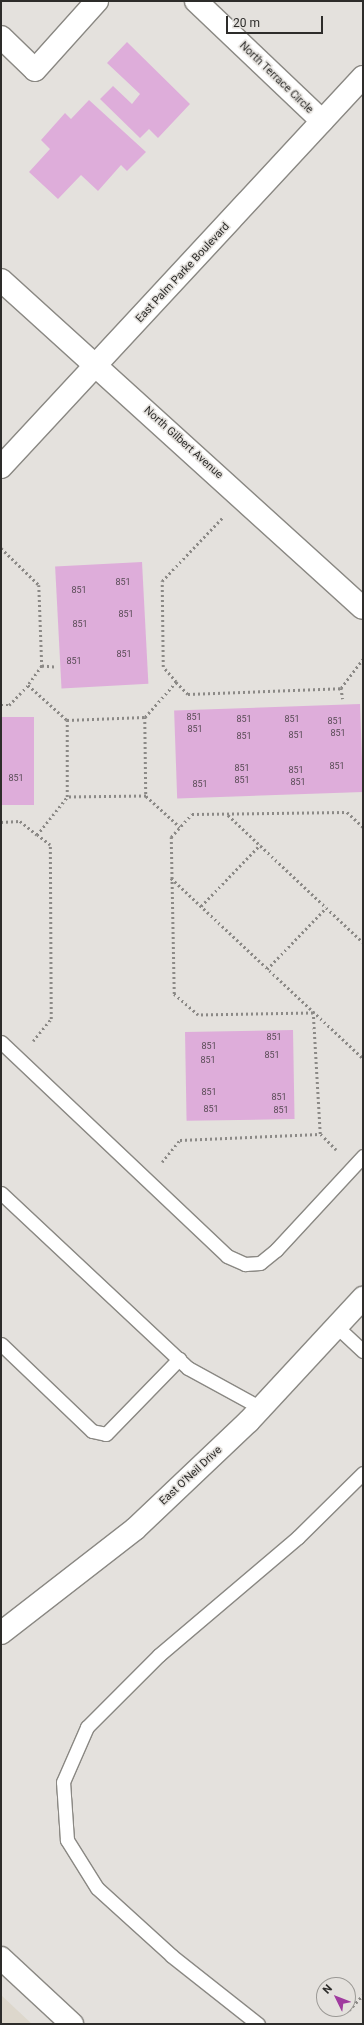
<!DOCTYPE html>
<style>
body{margin:0}
#map{position:relative;width:364px;height:2025px;overflow:hidden;background:#e4e1dd;font-family:Roboto,sans-serif}
div>[style]{position:absolute}
[style*='--x']{left:calc(var(--x)*1px);top:calc(var(--y)*1px);width:calc(var(--w)*1px);rotate:calc(var(--a)*1deg)}
.built>*{inset:0;background:#ddd7cc}
.building>*{inset:0;background:#deadda;transform-origin:0 0}
.path>*{height:2.5px;margin-top:-1.25px;transform-origin:0;background:repeating-linear-gradient(90deg,#8b8986 0 2px,transparent 0 5px)}
.roads{filter:drop-shadow(1px 0 #8a8883) drop-shadow(-1px 0 #8a8883) drop-shadow(0 1px #8a8883) drop-shadow(0 -1px #8a8883)}
.service>*{height:13px;margin:-6.5px;padding:0 6.5px;transform-origin:6.5px;border-radius:6.5px;background:#fff}
.minor>*{height:22px;margin:-11px;padding:0 11px;transform-origin:11px;border-radius:11px;background:#fff}
.tertiary>*{height:22px;margin:-11px;padding:0 11px;transform-origin:11px;border-radius:11px;background:#fff}
span{translate:-50% -50%;white-space:nowrap;text-align:center;line-height:1.15;-webkit-text-stroke:3px #e4e1dd;paint-order:stroke}
.number-label{font-size:9px;color:#594c56}
.number-label span{-webkit-text-stroke-width:0}
.street-label{font-size:11px;color:#2d2c2a}
.frame{position:absolute;inset:0;border:2px solid #2d2c2a;pointer-events:none}
.north{position:absolute;left:316px;top:1977px;width:40px;height:40px;box-sizing:border-box;background:#e4e1dd;border:1px solid #9b9995;border-radius:50%;rotate:313deg;font-size:11px;font-weight:700;line-height:16px;text-align:center;color:#2d2c2a}
.north::after{content:'';display:block;margin:auto;width:14px;height:18px;background:#a03b9f;clip-path:polygon(50% 0,100% 100%,50% 72%,0 100%)}
.scale{position:absolute;left:226px;top:16px;width:97px;height:18px;box-sizing:border-box;border:2px solid #2d2c2a;border-top:0;padding-left:5px;font-size:12px;line-height:14px;white-space:nowrap;color:#2d2c2a;-webkit-text-stroke:3px #e4e1dd;paint-order:stroke}
</style>
<div id="map">
<div class="built">
<div style="clip-path:polygon(1px 1995px,32px 2024px,1px 2024px)"></div>
</div>
<div class="building">
<div style="clip-path:polygon(127px 42px,190px 104px,158px 138px,149px 129px,140px 138px,100px 99px,113px 86px,132px 104px,140px 94px,107px 63px)"></div>
<div style="clip-path:polygon(89px 100px,146px 152px,127px 171px,121px 165px,98px 191px,81px 175px,58px 199px,29px 172px,50px 149px,41px 140px,65px 113px,71px 119px)"></div>
<div style="left:142px;top:562px;width:122px;height:87px;rotate:87deg"></div>
<div style="left:360px;top:704px;width:88px;height:186px;rotate:88deg"></div>
<div style="left:34px;top:717px;width:88px;height:33px;rotate:90deg"></div>
<div style="left:293px;top:1030px;width:89px;height:108px;rotate:89deg"></div>
</div>
<div class="path">
<div style="--x:1;--y:548;--w:53;--a:44.2"></div>
<div style="--x:39;--y:585;--w:81;--a:87.9"></div>
<div style="--x:54;--y:667;--w:12;--a:-175"></div>
<div style="--x:42;--y:666;--w:24;--a:126"></div>
<div style="--x:28;--y:685;--w:52;--a:41.9"></div>
<div style="--x:176;--y:682;--w:20;--a:-131"></div>
<div style="--x:163;--y:667;--w:86;--a:-90.7"></div>
<div style="--x:162;--y:581;--w:87;--a:-46.4"></div>
<div style="--x:341;--y:688;--w:36;--a:-53"></div>
<div style="--x:1;--y:705;--w:8;--a:0"></div>
<div style="--x:9;--y:705;--w:28;--a:-46"></div>
<div style="--x:145;--y:717;--w:47;--a:-48.5"></div>
<div style="--x:176;--y:682;--w:17;--a:45"></div>
<div style="--x:188;--y:694;--w:153;--a:-2.2"></div>
<div style="--x:341;--y:688;--w:11;--a:80"></div>
<div style="--x:146;--y:796;--w:79;--a:179.3"></div>
<div style="--x:67;--y:797;--w:77;--a:-90"></div>
<div style="--x:67;--y:720;--w:78;--a:-2.2"></div>
<div style="--x:145;--y:717;--w:79;--a:89.3"></div>
<div style="--x:146;--y:796;--w:46;--a:42.4"></div>
<div style="--x:228;--y:815;--w:185;--a:43.3"></div>
<div style="--x:1;--y:822;--w:19;--a:-3"></div>
<div style="--x:20;--y:821;--w:22;--a:39"></div>
<div style="--x:37;--y:835;--w:48;--a:-51.7"></div>
<div style="--x:171;--y:878;--w:263;--a:43.2"></div>
<div style="--x:201;--y:906;--w:85;--a:-46"></div>
<div style="--x:267;--y:969;--w:85;--a:-46"></div>
<div style="--x:33;--y:1041;--w:28;--a:-51"></div>
<div style="--x:51;--y:1019;--w:174;--a:-90.3"></div>
<div style="--x:50;--y:845;--w:16;--a:-142"></div>
<div style="--x:336;--y:1150;--w:23;--a:-135"></div>
<div style="--x:320;--y:1134;--w:121;--a:-93.3"></div>
<div style="--x:313;--y:1013;--w:115;--a:179"></div>
<div style="--x:198;--y:1015;--w:32;--a:-139"></div>
<div style="--x:174;--y:994;--w:157;--a:-91.1"></div>
<div style="--x:171;--y:837;--w:31;--a:-48"></div>
<div style="--x:192;--y:814;--w:155;--a:-0.7"></div>
<div style="--x:347;--y:812;--w:22;--a:43"></div>
<div style="--x:162;--y:1162;--w:28;--a:-51"></div>
<div style="--x:180;--y:1140;--w:140;--a:-2.5"></div>
<div style="--x:349;--y:2010;--w:21;--a:-47"></div>
</div>
<div class="roads">
<div class="service">
<div style="--x:1;--y:1042;--w:311;--a:43.4"></div>
<div style="--x:227;--y:1256;--w:20;--a:24"></div>
<div style="--x:245;--y:1264;--w:15;--a:-4"></div>
<div style="--x:260;--y:1263;--w:21;--a:-39"></div>
<div style="--x:276;--y:1250;--w:128;--a:-47.2"></div>
<div style="--x:1;--y:1193;--w:256;--a:43.1"></div>
<div style="--x:188;--y:1368;--w:83;--a:28.7"></div>
<div style="--x:336;--y:1326;--w:37;--a:43"></div>
<div style="--x:1;--y:1344;--w:126;--a:43.7"></div>
<div style="--x:92;--y:1431;--w:14;--a:12"></div>
<div style="--x:106;--y:1434;--w:105;--a:-45.8"></div>
<div style="--x:258;--y:2024;--w:110;--a:-141.7"></div>
<div style="--x:172;--y:1956;--w:101;--a:-137.8"></div>
<div style="--x:97;--y:1888;--w:57;--a:-122"></div>
<div style="--x:67;--y:1840;--w:58;--a:-93.9"></div>
<div style="--x:63;--y:1782;--w:60;--a:-66.4"></div>
<div style="--x:87;--y:1727;--w:102;--a:-45"></div>
<div style="--x:159;--y:1655;--w:182;--a:-40.3"></div>
<div style="--x:298;--y:1537;--w:91;--a:-44.6"></div>
</div>
<div class="minor">
<div style="--x:196;--y:1;--w:174;--a:43.6"></div>
<div style="--x:1;--y:37;--w:47;--a:44.1"></div>
<div style="--x:35;--y:70;--w:93;--a:-48.1"></div>
<div style="--x:1;--y:280;--w:488;--a:42.2"></div>
<div style="--x:1;--y:467;--w:532;--a:-47.13"></div>
<div style="--x:1;--y:1958;--w:97;--a:42.9"></div>
</div>
<div class="tertiary">
<div style="--x:1;--y:1633;--w:170;--a:-37.8"></div>
<div style="--x:135;--y:1529;--w:157;--a:-43.5"></div>
<div style="--x:249;--y:1421;--w:168;--a:-47.2"></div>
</div>
</div>
<div class="number-label">
<span style="left:123px;top:582px">851</span>
<span style="left:79px;top:590px">851</span>
<span style="left:126px;top:614px">851</span>
<span style="left:80px;top:624px">851</span>
<span style="left:124px;top:654px">851</span>
<span style="left:74px;top:661px">851</span>
<span style="left:194px;top:717px">851</span>
<span style="left:244px;top:719px">851</span>
<span style="left:292px;top:719px">851</span>
<span style="left:335px;top:721px">851</span>
<span style="left:195px;top:729px">851</span>
<span style="left:338px;top:733px">851</span>
<span style="left:296px;top:735px">851</span>
<span style="left:244px;top:736px">851</span>
<span style="left:337px;top:766px">851</span>
<span style="left:242px;top:768px">851</span>
<span style="left:296px;top:770px">851</span>
<span style="left:16px;top:778px">851</span>
<span style="left:242px;top:780px">851</span>
<span style="left:298px;top:782px">851</span>
<span style="left:200px;top:784px">851</span>
<span style="left:274px;top:1037px">851</span>
<span style="left:209px;top:1046px">851</span>
<span style="left:272px;top:1055px">851</span>
<span style="left:208px;top:1060px">851</span>
<span style="left:209px;top:1092px">851</span>
<span style="left:279px;top:1097px">851</span>
<span style="left:211px;top:1109px">851</span>
<span style="left:281px;top:1110px">851</span>
</div>
<div class="street-label">
<span style="left:276px;top:78px;rotate:44deg">North Terrace Circle</span>
<span style="left:183px;top:273px;rotate:-47deg">East Palm Parke Boulevard</span>
<span style="left:183px;top:443px;rotate:42deg">North Gilbert Avenue</span>
<span style="left:191px;top:1476px;rotate:-43deg">East O'Neil Drive</span>
</div>
<div class="frame"></div>
<div class="north">N</div>
<div class="scale">20 m</div>
</div>
